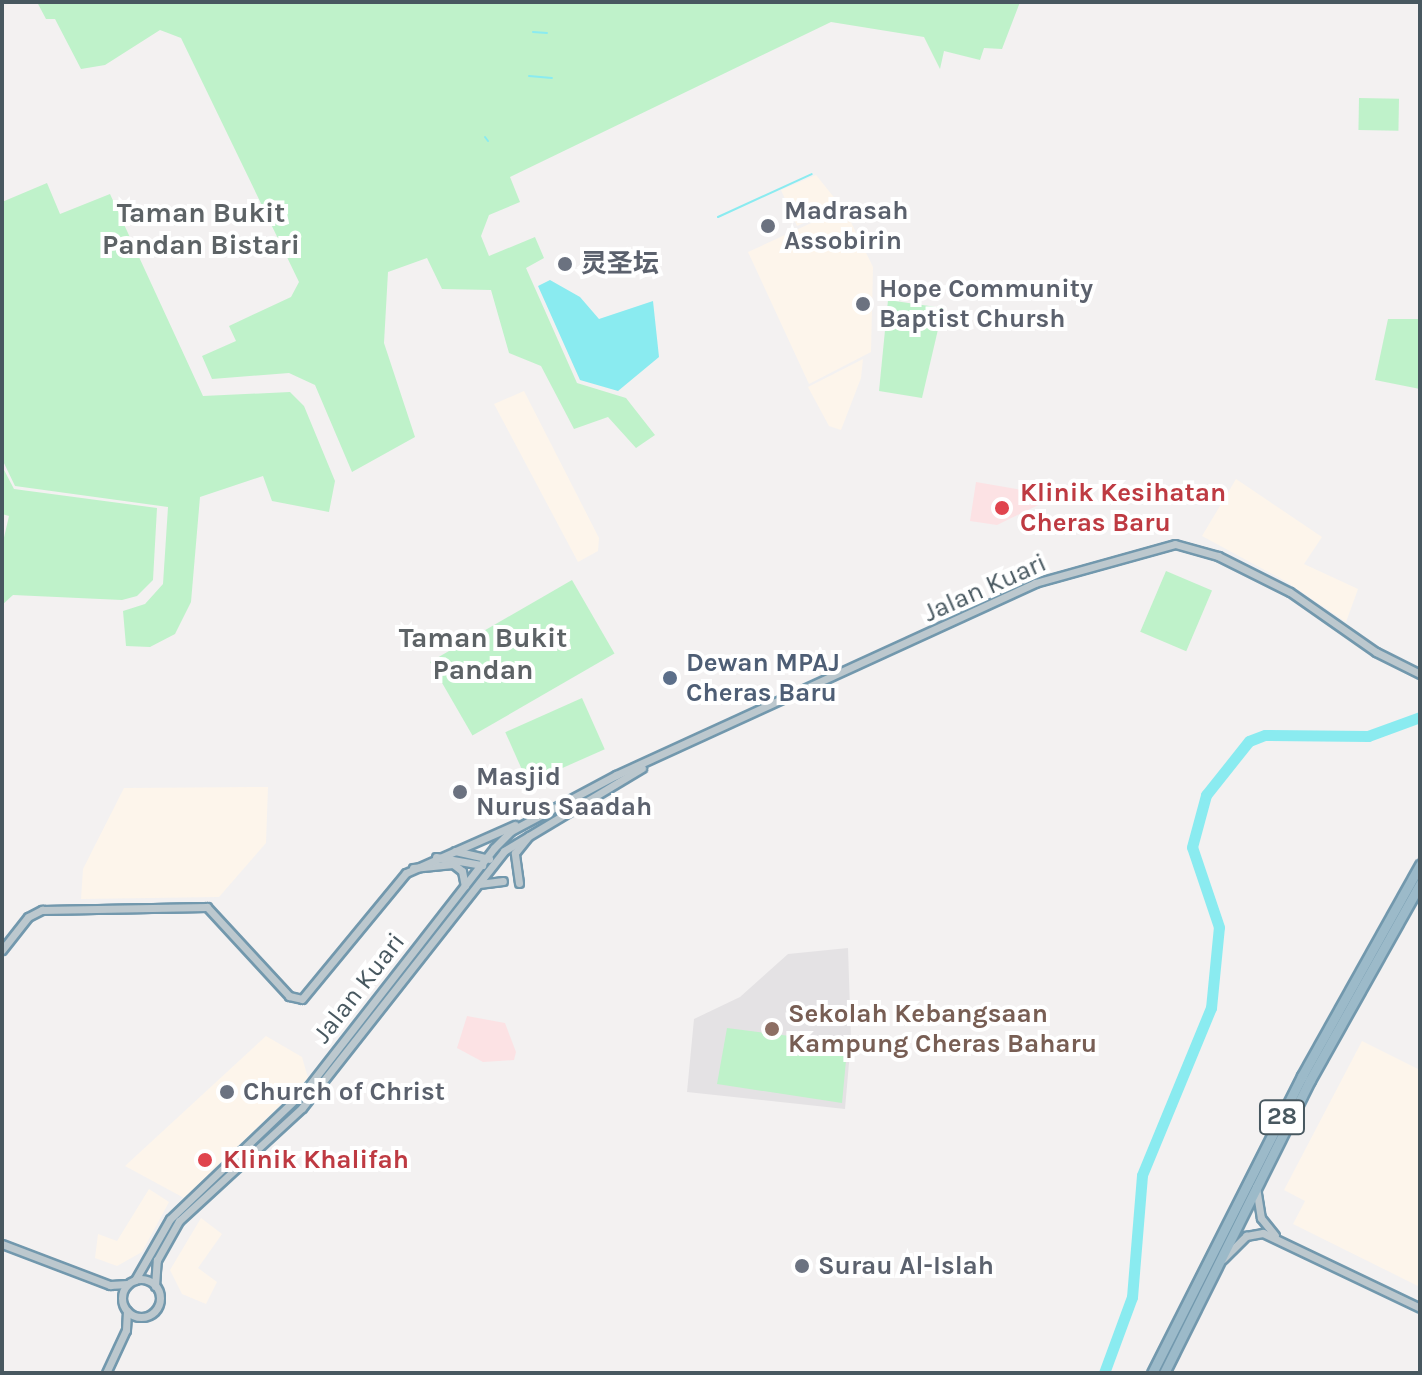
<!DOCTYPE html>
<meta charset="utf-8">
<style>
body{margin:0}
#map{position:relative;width:1422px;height:1375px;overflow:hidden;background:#f3f1f1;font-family:Karla,"Noto Sans SC",sans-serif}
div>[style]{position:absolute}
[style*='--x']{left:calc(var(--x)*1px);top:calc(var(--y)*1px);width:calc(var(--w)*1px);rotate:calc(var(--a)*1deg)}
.commercial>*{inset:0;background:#fdf5eb}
.education>*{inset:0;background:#e4e2e4}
.medical>*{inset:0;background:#fce2e4}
.green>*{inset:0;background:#bff2ca;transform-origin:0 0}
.water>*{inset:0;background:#8aebf0}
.stream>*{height:2px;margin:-1px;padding:0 1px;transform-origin:1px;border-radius:1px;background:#8aebf0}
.river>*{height:11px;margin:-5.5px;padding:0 5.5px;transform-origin:5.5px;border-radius:5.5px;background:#8aebf0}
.roads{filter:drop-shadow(2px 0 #7298ad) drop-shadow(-2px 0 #7298ad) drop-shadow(0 2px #7298ad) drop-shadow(0 -2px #7298ad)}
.tertiary>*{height:7px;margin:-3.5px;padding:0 3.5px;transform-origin:3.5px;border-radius:3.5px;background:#bcc8ce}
.tertiary>.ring{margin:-3.5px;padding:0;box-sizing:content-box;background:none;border:7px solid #bcc8ce;border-radius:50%}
.trunk>*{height:9px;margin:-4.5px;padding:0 4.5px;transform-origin:4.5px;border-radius:4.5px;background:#9cbac9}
.dots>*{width:22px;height:22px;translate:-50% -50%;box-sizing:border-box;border:4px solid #fff;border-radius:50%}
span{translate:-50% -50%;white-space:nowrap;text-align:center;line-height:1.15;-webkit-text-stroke:8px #fff;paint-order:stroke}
.shield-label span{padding:2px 6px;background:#fff;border:2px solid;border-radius:6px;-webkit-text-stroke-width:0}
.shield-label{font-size:24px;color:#485860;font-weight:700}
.worship-label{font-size:26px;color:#5b616d;font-weight:700}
.left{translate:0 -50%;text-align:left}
.health-label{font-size:26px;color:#be3a42;font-weight:700}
.street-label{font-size:26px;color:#485860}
.service-label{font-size:26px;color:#4e5e75;font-weight:700}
.education-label{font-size:26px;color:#785e54;font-weight:700}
.neighbourhood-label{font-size:28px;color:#5d6366;font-weight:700}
.frame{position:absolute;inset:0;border:4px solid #485860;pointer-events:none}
</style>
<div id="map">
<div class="commercial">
<div style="clip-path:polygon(816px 175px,841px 206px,797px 226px,781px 190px)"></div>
<div style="clip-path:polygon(844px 208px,873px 267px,871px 352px,809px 384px,748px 252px)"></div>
<div style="clip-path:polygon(863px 359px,861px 378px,841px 430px,829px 426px,808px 387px)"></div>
<div style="clip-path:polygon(524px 391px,599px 538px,598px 551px,578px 562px,494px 404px)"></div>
<div style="clip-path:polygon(1236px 479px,1322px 537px,1304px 564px,1358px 589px,1346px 622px,1287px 582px,1202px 536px)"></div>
<div style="clip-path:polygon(268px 787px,266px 843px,219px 897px,81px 899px,83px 869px,124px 788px)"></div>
<div style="clip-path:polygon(266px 1036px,302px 1057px,308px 1078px,184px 1198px,125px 1166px)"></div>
<div style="clip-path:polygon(1362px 1041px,1420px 1070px,1420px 1287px,1293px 1224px,1305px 1201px,1284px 1190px)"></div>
<div style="clip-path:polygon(149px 1189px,169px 1202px,142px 1252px,117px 1266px,95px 1258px,98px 1234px,117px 1241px)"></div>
<div style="clip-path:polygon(201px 1218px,222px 1234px,198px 1268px,217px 1282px,206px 1304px,182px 1294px,170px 1270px)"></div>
</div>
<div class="education">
<div style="clip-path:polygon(848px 948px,851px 1040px,845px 1109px,687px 1092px,694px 1019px,740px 997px,788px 954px)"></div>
</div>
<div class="medical">
<div style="clip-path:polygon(976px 482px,1057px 496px,997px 525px,970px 521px)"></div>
<div style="clip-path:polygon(467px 1016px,505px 1023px,516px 1052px,514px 1060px,483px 1062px,457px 1048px)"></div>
</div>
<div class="green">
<div style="clip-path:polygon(37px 2px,1020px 2px,1002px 49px,984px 48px,980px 60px,944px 51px,940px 69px,924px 37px,831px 22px,510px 177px,520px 202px,489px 215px,481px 236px,489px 256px,535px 237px,544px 258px,526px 268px,577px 383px,626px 398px,655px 435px,636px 448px,608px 417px,574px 429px,541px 366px,509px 353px,491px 290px,442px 289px,427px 258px,388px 272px,384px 343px,415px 437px,352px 472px,315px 385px,289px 373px,212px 379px,202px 356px,236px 341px,229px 326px,291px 297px,299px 282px,181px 38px,160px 30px,105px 65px,81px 69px,55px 19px,46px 19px)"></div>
<div style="left:1359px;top:98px;width:40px;height:32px;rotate:1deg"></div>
<div style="clip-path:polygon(47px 183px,60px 214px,110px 194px,203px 396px,290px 392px,304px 406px,335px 481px,329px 512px,272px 501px,263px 476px,200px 497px,191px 602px,175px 634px,150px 647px,126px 646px,123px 611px,145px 604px,163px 584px,168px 507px,15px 486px,2px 459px,2px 202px)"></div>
<div style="clip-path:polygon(888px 300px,943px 308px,922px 398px,879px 391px)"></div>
<div style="clip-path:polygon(1388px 319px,1420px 319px,1420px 389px,1375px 380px)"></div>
<div style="clip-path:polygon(2px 466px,14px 489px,157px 508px,153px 580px,137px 596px,122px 600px,13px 595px,2px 605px,2px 546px,9px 516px,2px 514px)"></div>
<div style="left:1166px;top:571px;width:50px;height:66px;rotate:23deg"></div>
<div style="left:572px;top:580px;width:85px;height:164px;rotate:60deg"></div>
<div style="left:582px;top:698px;width:56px;height:84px;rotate:66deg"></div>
<div style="clip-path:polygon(727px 1028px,838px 1042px,847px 1050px,842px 1103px,717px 1084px)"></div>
</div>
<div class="water">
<div style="clip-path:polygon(550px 280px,580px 297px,599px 319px,653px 301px,659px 357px,618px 391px,580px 380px,538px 286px)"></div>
</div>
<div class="stream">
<div style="--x:533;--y:32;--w:14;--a:4"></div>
<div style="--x:529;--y:76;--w:23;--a:5"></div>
<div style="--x:485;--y:137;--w:5;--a:53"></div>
<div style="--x:718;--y:217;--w:103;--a:-24.6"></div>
</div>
<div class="river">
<div style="--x:1104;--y:1373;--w:81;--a:-69.8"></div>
<div style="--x:1132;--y:1297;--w:122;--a:-85.3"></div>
<div style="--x:1142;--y:1175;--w:181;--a:-67.6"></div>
<div style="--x:1211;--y:1008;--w:81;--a:-84.4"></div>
<div style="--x:1219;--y:927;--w:84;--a:-108.6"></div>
<div style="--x:1192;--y:847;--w:54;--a:-74.9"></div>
<div style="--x:1206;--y:795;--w:69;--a:-51.5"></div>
<div style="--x:1249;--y:741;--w:17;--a:-21"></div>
<div style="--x:1265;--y:735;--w:103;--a:0.6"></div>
<div style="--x:1368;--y:736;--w:55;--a:-20.1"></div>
</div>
<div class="roads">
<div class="tertiary">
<div style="--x:455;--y:851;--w:35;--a:13"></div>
<div style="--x:436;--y:857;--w:47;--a:9.9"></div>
<div style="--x:413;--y:868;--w:40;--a:-5.7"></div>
<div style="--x:453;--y:864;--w:11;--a:38"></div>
<div style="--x:462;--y:871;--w:15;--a:79"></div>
<div style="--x:519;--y:883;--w:30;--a:-98"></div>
<div style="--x:515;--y:853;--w:22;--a:-51"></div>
<div style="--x:479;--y:884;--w:24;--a:-7"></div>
<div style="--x:2;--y:950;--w:42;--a:-51.8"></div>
<div style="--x:28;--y:917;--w:16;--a:-27"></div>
<div style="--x:42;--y:910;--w:165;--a:-1"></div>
<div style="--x:207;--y:907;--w:121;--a:47.3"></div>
<div style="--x:289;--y:996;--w:13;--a:13"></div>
<div style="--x:302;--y:999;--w:163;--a:-50.5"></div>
<div style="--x:406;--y:873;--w:119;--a:-23.8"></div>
<div style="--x:1256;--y:1187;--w:31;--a:81"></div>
<div style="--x:1261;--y:1218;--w:22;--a:51"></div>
<div style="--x:2;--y:1244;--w:116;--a:20.8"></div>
<div style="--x:110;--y:1285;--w:17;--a:-3"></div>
<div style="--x:1223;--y:1259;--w:33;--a:-45"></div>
<div style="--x:1246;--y:1236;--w:17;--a:-10"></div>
<div style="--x:1263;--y:1233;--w:174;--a:25.5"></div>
<div class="ring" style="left:122px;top:1279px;width:31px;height:31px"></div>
<div style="--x:135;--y:1280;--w:70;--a:-60.2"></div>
<div style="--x:170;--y:1219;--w:191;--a:-43.7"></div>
<div style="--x:308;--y:1087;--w:303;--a:-52.1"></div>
<div style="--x:494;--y:848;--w:24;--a:-45"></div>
<div style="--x:511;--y:831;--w:119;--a:-28.1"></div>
<div style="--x:616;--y:775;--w:461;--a:-24.6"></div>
<div style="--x:1035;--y:583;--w:145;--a:-15.6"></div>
<div style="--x:1175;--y:544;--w:45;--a:15.6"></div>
<div style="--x:1218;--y:556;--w:80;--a:26.6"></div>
<div style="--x:1290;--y:592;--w:105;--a:34.9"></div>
<div style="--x:1376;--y:652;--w:49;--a:26.6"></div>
<div style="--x:155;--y:1286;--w:26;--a:-86"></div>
<div style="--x:157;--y:1260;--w:45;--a:-60.6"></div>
<div style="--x:179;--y:1221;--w:167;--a:-42.6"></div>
<div style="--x:302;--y:1108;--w:327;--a:-51.8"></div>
<div style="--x:504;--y:851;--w:161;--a:-31"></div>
<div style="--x:106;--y:1373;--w:47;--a:-65.1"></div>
<div style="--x:126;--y:1330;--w:19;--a:-87"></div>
</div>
<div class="trunk">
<div style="--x:1152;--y:1373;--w:333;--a:-63.2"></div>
<div style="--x:1302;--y:1076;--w:242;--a:-60.8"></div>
<div style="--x:1164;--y:1373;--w:327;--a:-63.5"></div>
<div style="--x:1310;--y:1080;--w:225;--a:-60.7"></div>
</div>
</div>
<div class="dots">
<div style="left:768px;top:226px;background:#6b7280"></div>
<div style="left:565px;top:264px;background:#6b7280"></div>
<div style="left:863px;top:304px;background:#6b7280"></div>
<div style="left:1002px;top:508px;background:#e0444e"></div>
<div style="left:670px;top:678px;background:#5c6f8a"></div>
<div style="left:460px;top:792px;background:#6b7280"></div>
<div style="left:772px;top:1029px;background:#8d6e63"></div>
<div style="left:227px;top:1092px;background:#6b7280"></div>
<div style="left:205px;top:1160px;background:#e0444e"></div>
<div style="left:802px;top:1266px;background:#6b7280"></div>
</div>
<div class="shield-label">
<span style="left:1282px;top:1117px">28</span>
</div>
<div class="worship-label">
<span class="left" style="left:784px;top:226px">Madrasah<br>Assobirin</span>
<span class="left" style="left:581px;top:264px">灵圣坛</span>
<span class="left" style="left:879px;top:304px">Hope Community<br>Baptist Chursh</span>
<span class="left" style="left:476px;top:792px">Masjid<br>Nurus Saadah</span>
<span class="left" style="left:243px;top:1092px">Church of Christ</span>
<span class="left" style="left:818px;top:1266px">Surau Al-Islah</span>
</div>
<div class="health-label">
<span class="left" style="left:1020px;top:508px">Klinik Kesihatan<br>Cheras Baru</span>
<span class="left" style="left:223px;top:1160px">Klinik Khalifah</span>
</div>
<div class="street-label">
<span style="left:985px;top:588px;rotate:-24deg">Jalan Kuari</span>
<span style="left:359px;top:988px;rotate:-52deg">Jalan Kuari</span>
</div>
<div class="service-label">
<span class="left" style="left:686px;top:678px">Dewan MPAJ<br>Cheras Baru</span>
</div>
<div class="education-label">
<span class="left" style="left:788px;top:1029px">Sekolah Kebangsaan<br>Kampung Cheras Baharu</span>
</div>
<div class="neighbourhood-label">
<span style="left:201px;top:229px">Taman Bukit<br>Pandan Bistari</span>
<span style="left:483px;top:654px">Taman Bukit<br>Pandan</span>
</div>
<div class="frame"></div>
</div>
